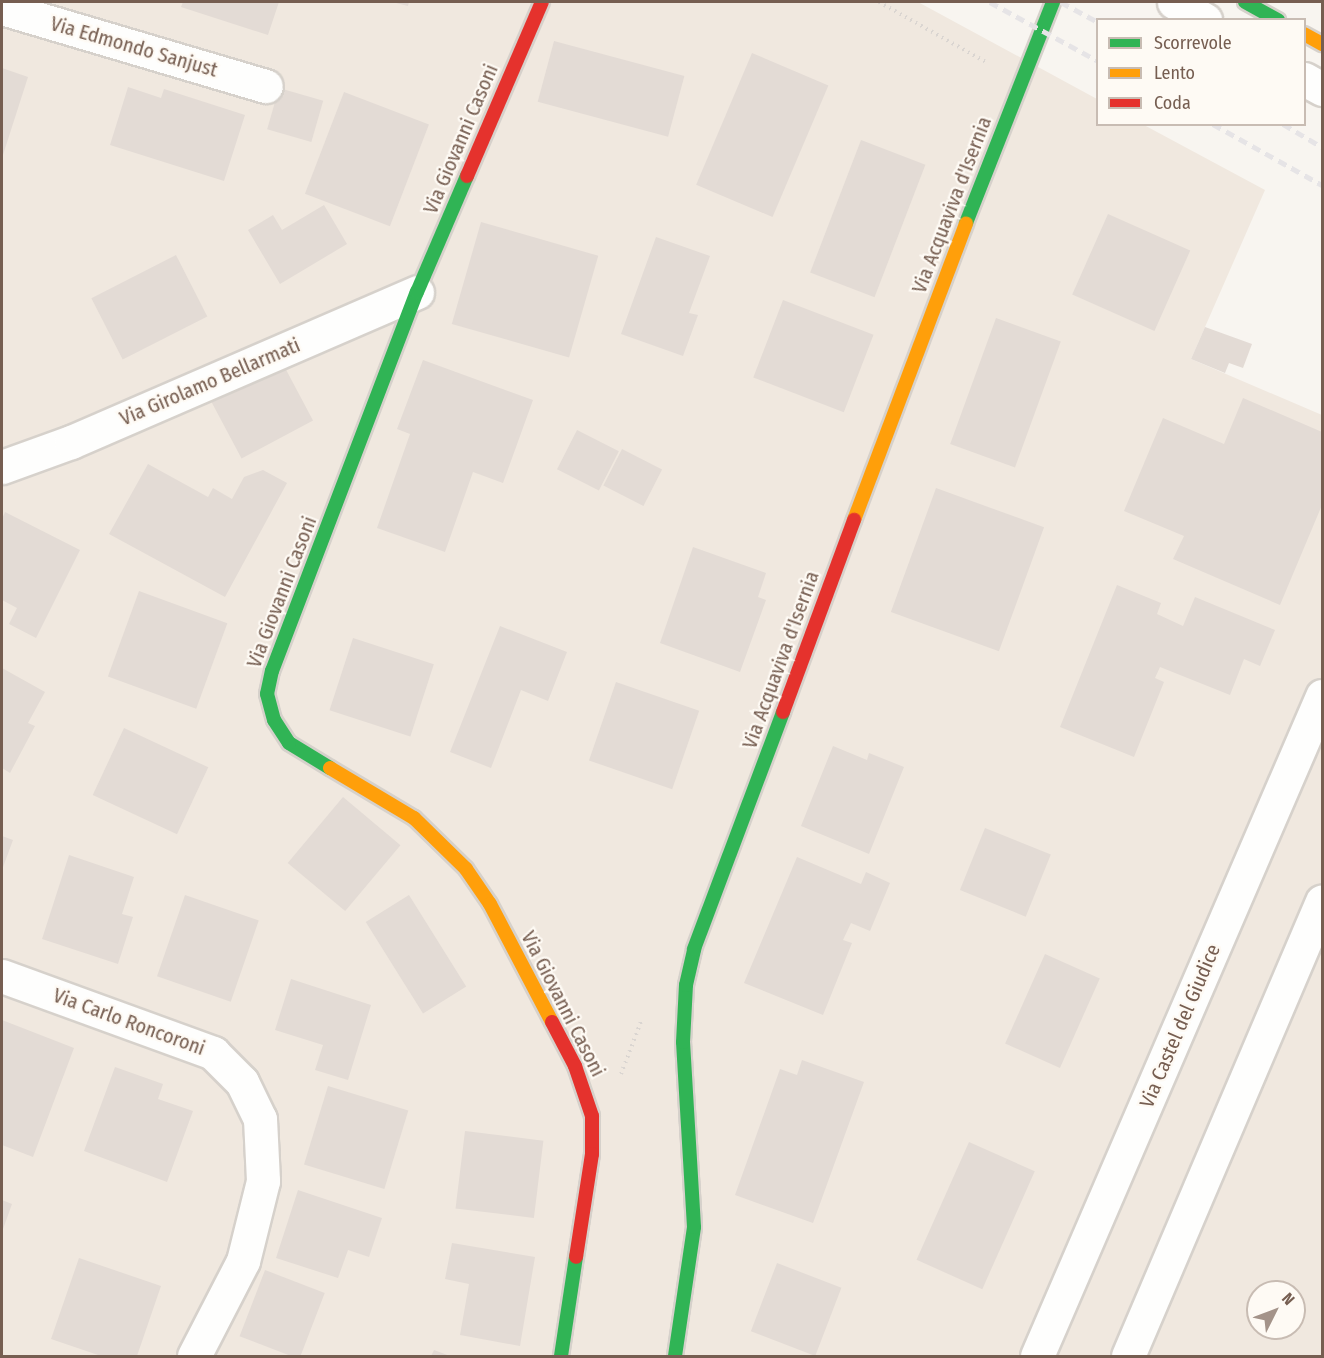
<!DOCTYPE html>
<style>
body{margin:0}
#map{position:relative;width:1324px;height:1358px;overflow:hidden;background:#f8f5f0;font-family:"Fira Sans Condensed",sans-serif}
div>[style]{position:absolute}
[style*='--x']{left:calc(var(--x)*1px);top:calc(var(--y)*1px);width:calc(var(--w)*1px);rotate:calc(var(--a)*1deg)}
.residential>*{inset:0;background:#f0e8df}
.building>*{inset:0;background:#e3dbd5;transform-origin:0 0}
.path>*{height:4px;margin-top:-2px;transform-origin:0;background:repeating-linear-gradient(90deg,#dad5d1 0 1.5px,transparent 0 6px)}
.roads{filter:drop-shadow(2px 0 #d6d1cb) drop-shadow(-2px 0 #d6d1cb) drop-shadow(0 2px #d6d1cb) drop-shadow(0 -2px #d6d1cb)}
.street>*{height:33px;margin:-16.5px;padding:0 16.5px;transform-origin:16.5px;border-radius:16.5px;background:#fefefd}
.fast>*{height:14px;margin:-7px;padding:0 7px;transform-origin:7px;border-radius:7px;background:#30b455}
.slow>*{height:14px;margin:-7px;padding:0 7px;transform-origin:7px;border-radius:7px;background:#ff9f0a}
.jam>*{height:14px;margin:-7px;padding:0 7px;transform-origin:7px;border-radius:7px;background:#e5322d}
.rail>*{height:4.5px;margin-top:-2.25px;transform-origin:0;background:repeating-linear-gradient(90deg,#e6e4e6 0 9px,transparent 0 15px)}
span{translate:-50% -50%;white-space:nowrap;text-align:center;line-height:1.15;-webkit-text-stroke:4.5px #fefaf4;paint-order:stroke}
.street-label{font-size:20px;color:#765e51}
.frame{position:absolute;inset:0;border:3px solid #765e51;pointer-events:none}
.legend{position:absolute;left:1096px;top:18px;width:210px;height:108px;box-sizing:border-box;background:#fefaf4;border:2px solid #c8bcb3;margin:0;padding:8px 10px;list-style:none;font-size:18px;color:#765e51}
.legend li{display:flex;align-items:center;gap:12px;height:30px}
.legend b{width:30px;border:2px solid #c8bcb3}
.north{position:absolute;left:1246px;top:1280px;width:60px;height:60px;box-sizing:border-box;background:#fefaf4;border:2px solid #c8bcb3;border-radius:50%;rotate:48deg;font-size:16px;font-weight:700;line-height:24px;text-align:center;color:#765e51}
.north::after{content:'';display:block;margin:auto;width:21px;height:27px;background:#a49389;clip-path:polygon(50% 0,100% 100%,50% 72%,0 100%)}
</style>
<div id="map">
<div class="residential">
<div style="clip-path:polygon(evenodd,2px 2px,918px 2px,1097px 99px,1098px 124px,1144px 125px,1265px 190px,1191px 359px,1322px 415px,1322px 1356px,2px 1356px,2px 2px,1258px 1292px,1294px 1292px,1294px 1328px,1258px 1328px,1258px 1292px)"></div>
</div>
<div class="building">
<div style="clip-path:polygon(183px 2px,279px 2px,268px 35px,181px 7px)"></div>
<div style="clip-path:polygon(392px 2px,409px 2px,408px 6px)"></div>
<div style="left:554px;top:41px;width:135px;height:63px;rotate:15deg"></div>
<div style="left:752px;top:53px;width:83px;height:143px;rotate:23deg"></div>
<div style="clip-path:polygon(2px 68px,28px 77px,2px 158px)"></div>
<div style="clip-path:polygon(128px 87px,161px 98px,164px 89px,245px 115px,224px 181px,110px 145px)"></div>
<div style="left:279px;top:88px;width:46px;height:43px;rotate:16deg"></div>
<div style="left:344px;top:92px;width:91px;height:109px;rotate:21deg"></div>
<div style="left:861px;top:140px;width:69px;height:142px;rotate:21deg"></div>
<div style="clip-path:polygon(324px 205px,347px 244px,280px 284px,248px 230px,273px 215px,282px 230px)"></div>
<div style="left:1108px;top:214px;width:90px;height:88px;rotate:24deg"></div>
<div style="left:481px;top:222px;width:122px;height:106px;rotate:16deg"></div>
<div style="clip-path:polygon(656px 237px,710px 256px,689px 313px,698px 315px,683px 356px,621px 334px)"></div>
<div style="left:176px;top:255px;width:69px;height:95px;rotate:63deg"></div>
<div style="left:783px;top:300px;width:97px;height:83px;rotate:21deg"></div>
<div style="left:996px;top:318px;width:69px;height:134px;rotate:20deg"></div>
<div style="clip-path:polygon(1205px 327px,1252px 344px,1243px 368px,1229px 363px,1225px 373px,1191px 359px)"></div>
<div style="clip-path:polygon(423px 360px,533px 400px,503px 483px,473px 472px,445px 552px,377px 528px,410px 434px,397px 429px)"></div>
<div style="left:283px;top:364px;width:64px;height:81px;rotate:62deg"></div>
<div style="clip-path:polygon(1243px 398px,1322px 432px,1322px 505px,1280px 605px,1173px 559px,1184px 536px,1124px 511px,1163px 418px,1224px 444px)"></div>
<div style="left:577px;top:430px;width:47px;height:44px;rotate:27deg"></div>
<div style="left:622px;top:449px;width:45px;height:41px;rotate:27deg"></div>
<div style="clip-path:polygon(148px 464px,208px 497px,213px 488px,232px 499px,244px 477px,263px 470px,287px 483px,225px 597px,109px 534px)"></div>
<div style="left:936px;top:488px;width:115px;height:132px;rotate:20deg"></div>
<div style="clip-path:polygon(5px 512px,80px 550px,36px 638px,9px 624px,17px 608px,2px 600px,2px 519px)"></div>
<div style="clip-path:polygon(693px 547px,766px 573px,758px 597px,766px 600px,740px 672px,660px 643px)"></div>
<div style="clip-path:polygon(1117px 585px,1161px 603px,1157px 614px,1183px 626px,1195px 597px,1275px 630px,1260px 666px,1244px 659px,1230px 695px,1160px 667px,1155px 678px,1164px 682px,1134px 757px,1060px 727px)"></div>
<div style="left:139px;top:591px;width:94px;height:91px;rotate:20deg"></div>
<div style="clip-path:polygon(500px 626px,567px 652px,548px 701px,521px 690px,491px 768px,450px 752px)"></div>
<div style="left:353px;top:638px;width:85px;height:76px;rotate:18deg"></div>
<div style="clip-path:polygon(2px 668px,45px 692px,28px 723px,35px 726px,10px 773px,2px 768px)"></div>
<div style="left:616px;top:682px;width:88px;height:83px;rotate:19deg"></div>
<div style="left:124px;top:728px;width:93px;height:74px;rotate:25deg"></div>
<div style="clip-path:polygon(833px 746px,867px 760px,869px 753px,904px 767px,869px 854px,801px 826px)"></div>
<div style="left:343px;top:797px;width:75px;height:86px;rotate:40deg"></div>
<div style="left:985px;top:828px;width:71px;height:67px;rotate:22deg"></div>
<div style="clip-path:polygon(2px 836px,13px 840px,2px 870px)"></div>
<div style="clip-path:polygon(69px 855px,134px 877px,122px 914px,133px 917px,118px 964px,42px 939px)"></div>
<div style="clip-path:polygon(797px 857px,861px 884px,866px 872px,890px 883px,870px 931px,851px 923px,843px 940px,852px 943px,823px 1015px,744px 983px)"></div>
<div style="left:185px;top:895px;width:78px;height:86px;rotate:19deg"></div>
<div style="left:409px;top:895px;width:108px;height:51px;rotate:58deg"></div>
<div style="left:1045px;top:954px;width:60px;height:98px;rotate:24deg"></div>
<div style="clip-path:polygon(291px 979px,371px 1005px,348px 1080px,315px 1070px,323px 1045px,275px 1030px)"></div>
<div style="clip-path:polygon(2px 1020px,74px 1048px,33px 1157px,2px 1145px)"></div>
<div style="clip-path:polygon(802px 1060px,864px 1082px,813px 1223px,735px 1195px,780px 1069px,797px 1075px)"></div>
<div style="clip-path:polygon(115px 1067px,163px 1084px,158px 1099px,193px 1111px,167px 1182px,84px 1151px)"></div>
<div style="left:328px;top:1086px;width:84px;height:82px;rotate:17deg"></div>
<div style="left:465px;top:1131px;width:79px;height:78px;rotate:7deg"></div>
<div style="left:969px;top:1142px;width:72px;height:129px;rotate:24deg"></div>
<div style="clip-path:polygon(298px 1190px,382px 1218px,369px 1257px,348px 1250px,338px 1278px,276px 1258px)"></div>
<div style="clip-path:polygon(2px 1200px,12px 1204px,2px 1232px)"></div>
<div style="clip-path:polygon(452px 1243px,535px 1257px,520px 1346px,460px 1335px,469px 1284px,445px 1279px)"></div>
<div style="clip-path:polygon(79px 1258px,161px 1286px,137px 1356px,101px 1356px,51px 1339px)"></div>
<div style="left:777px;top:1263px;width:69px;height:73px;rotate:21deg"></div>
<div style="left:265px;top:1270px;width:64px;height:71px;rotate:21deg"></div>
<div style="clip-path:polygon(434px 1350px,450px 1356px,431px 1356px)"></div>
</div>
<div class="path">
<div style="--x:879;--y:2;--w:123;--a:29.3"></div>
<div style="--x:621;--y:1074;--w:59;--a:-69.1"></div>
</div>
<div class="roads">
<div class="street">
<div style="--x:1174;--y:2;--w:36;--a:30"></div>
<div style="--x:2;--y:8;--w:275;--a:16.5"></div>
<div style="--x:1304;--y:79;--w:21;--a:29"></div>
<div style="--x:2;--y:467;--w:73;--a:-19.9"></div>
<div style="--x:71;--y:442;--w:377;--a:-23.4"></div>
<div style="--x:2;--y:976;--w:225;--a:20"></div>
<div style="--x:213;--y:1053;--w:41;--a:45"></div>
<div style="--x:242;--y:1082;--w:41;--a:64.1"></div>
<div style="--x:260;--y:1119;--w:62;--a:87.2"></div>
<div style="--x:263;--y:1181;--w:82;--a:104"></div>
<div style="--x:243;--y:1261;--w:107;--a:117.3"></div>
<div style="--x:1037;--y:1356;--w:719;--a:-66.64"></div>
<div style="--x:1128;--y:1356;--w:494;--a:-66.9"></div>
</div>
<div class="fast">
<div style="--x:1245;--y:2;--w:38;--a:29"></div>
<div style="--x:966;--y:223;--w:238;--a:-68.5"></div>
<div style="--x:330;--y:768;--w:48;--a:-148.6"></div>
<div style="--x:289;--y:743;--w:27;--a:-123"></div>
<div style="--x:274;--y:720;--w:27;--a:-105"></div>
<div style="--x:267;--y:694;--w:24;--a:-78"></div>
<div style="--x:272;--y:671;--w:406;--a:-69.1"></div>
<div style="--x:417;--y:292;--w:126;--a:-66.7"></div>
<div style="--x:561;--y:1356;--w:100;--a:-81.4"></div>
<div style="--x:675;--y:1356;--w:130;--a:-81.6"></div>
<div style="--x:694;--y:1227;--w:185;--a:-93.4"></div>
<div style="--x:683;--y:1042;--w:57;--a:-87"></div>
<div style="--x:686;--y:985;--w:37;--a:-77"></div>
<div style="--x:694;--y:949;--w:253;--a:-69.4"></div>
</div>
<div class="slow">
<div style="--x:1304;--y:34;--w:21;--a:29"></div>
<div style="--x:854;--y:520;--w:317;--a:-69.3"></div>
<div style="--x:330;--y:768;--w:98;--a:30.8"></div>
<div style="--x:414;--y:818;--w:73;--a:44.4"></div>
<div style="--x:466;--y:869;--w:42;--a:55.6"></div>
<div style="--x:490;--y:904;--w:133;--a:62.3"></div>
</div>
<div class="jam">
<div style="--x:467;--y:176;--w:189;--a:-66.7"></div>
<div style="--x:783;--y:712;--w:205;--a:-69.7"></div>
<div style="--x:552;--y:1022;--w:50;--a:62.4"></div>
<div style="--x:575;--y:1066;--w:53;--a:71.2"></div>
<div style="--x:592;--y:1116;--w:38;--a:90"></div>
<div style="--x:592;--y:1154;--w:104;--a:98.8"></div>
</div>
</div>
<div class="rail">
<div style="--x:990;--y:2;--w:123;--a:28.6"></div>
<div style="--x:1061;--y:2;--w:42;--a:28.4"></div>
<div style="--x:1213;--y:124;--w:125;--a:29.2"></div>
<div style="--x:1283;--y:124;--w:45;--a:30.5"></div>
</div>
<div class="street-label">
<span style="left:134px;top:47px;rotate:16deg">Via Edmondo Sanjust</span>
<span style="left:461px;top:139px;rotate:-67deg">Via Giovanni Casoni</span>
<span style="left:952px;top:205px;rotate:-69deg">Via Acquaviva d'Isernia</span>
<span style="left:210px;top:382px;rotate:-23deg">Via Girolamo Bellarmati</span>
<span style="left:282px;top:592px;rotate:-69deg">Via Giovanni Casoni</span>
<span style="left:781px;top:660px;rotate:-70deg">Via Acquaviva d'Isernia</span>
<span style="left:563px;top:1004px;rotate:63deg">Via Giovanni Casoni</span>
<span style="left:129px;top:1022px;rotate:20deg">Via Carlo Roncoroni</span>
<span style="left:1180px;top:1026px;rotate:-67deg">Via Castel del Giudice</span>
</div>
<div class="frame"></div>
<ul class="legend">
<li><b style="height:8px;background:#30b455"></b>Scorrevole</li>
<li><b style="height:8px;background:#ff9f0a"></b>Lento</li>
<li><b style="height:8px;background:#e5322d"></b>Coda</li>
</ul>
<div class="north">N</div>
</div>
